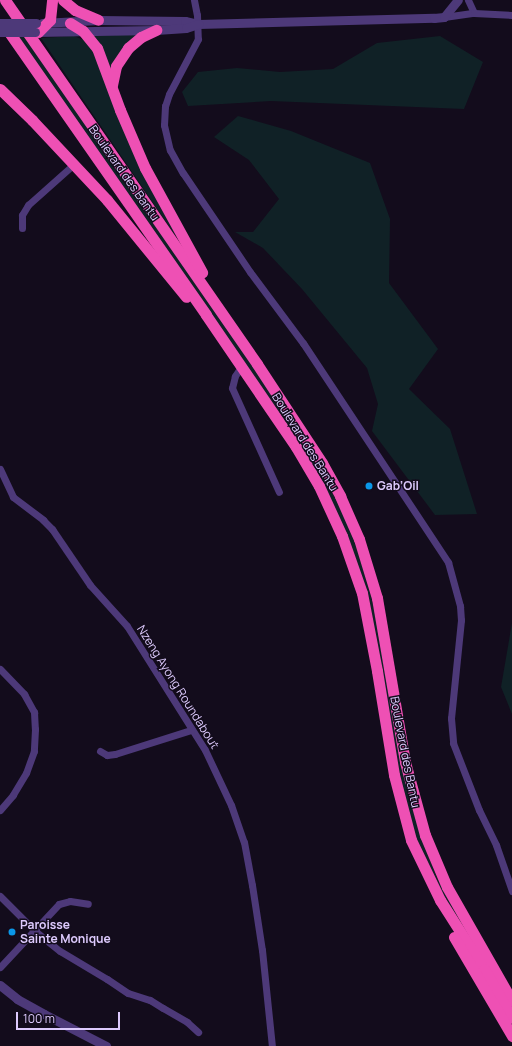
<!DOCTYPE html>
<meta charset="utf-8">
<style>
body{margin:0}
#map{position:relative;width:512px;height:1046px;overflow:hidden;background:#130c1c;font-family:Manrope,sans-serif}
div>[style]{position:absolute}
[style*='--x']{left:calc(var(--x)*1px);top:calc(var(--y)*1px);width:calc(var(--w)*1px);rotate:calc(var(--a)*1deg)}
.green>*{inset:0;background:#102126}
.minor>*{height:7px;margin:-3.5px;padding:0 3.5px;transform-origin:3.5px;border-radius:3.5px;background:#4d3979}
.tertiary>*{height:9px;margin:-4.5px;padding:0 4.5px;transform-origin:4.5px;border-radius:4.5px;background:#4d3979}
.trunk>*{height:11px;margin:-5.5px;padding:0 5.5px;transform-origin:5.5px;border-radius:5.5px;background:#ee50b4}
.tertiary-bridge>*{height:9px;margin:-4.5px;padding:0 4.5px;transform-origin:4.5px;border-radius:4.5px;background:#4d3979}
.dots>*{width:11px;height:11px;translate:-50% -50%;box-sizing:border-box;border:2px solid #130c1c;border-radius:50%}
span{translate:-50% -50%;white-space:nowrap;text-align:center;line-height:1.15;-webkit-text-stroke:3px #130c1c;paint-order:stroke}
.street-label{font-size:12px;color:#ddcafd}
.poi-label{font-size:12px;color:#ddcafd;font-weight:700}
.left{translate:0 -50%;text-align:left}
.scale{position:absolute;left:16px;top:1012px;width:104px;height:18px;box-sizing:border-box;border:2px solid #ddcafd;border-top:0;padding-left:5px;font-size:12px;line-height:14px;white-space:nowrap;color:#ddcafd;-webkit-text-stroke:3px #130c1c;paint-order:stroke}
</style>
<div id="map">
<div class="green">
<div style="clip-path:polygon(16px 34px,24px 34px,205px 296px,314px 457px,344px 516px,358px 552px,377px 618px,405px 781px,419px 831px,437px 878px,477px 947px,463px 932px,420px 853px,402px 789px,369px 598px,335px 511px)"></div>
<div style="clip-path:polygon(139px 34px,110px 74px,93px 36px)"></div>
<div style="clip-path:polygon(74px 36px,84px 40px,91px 47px,147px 182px,181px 244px,41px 38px)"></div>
<div style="clip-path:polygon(440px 36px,483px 62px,464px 109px,271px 101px,188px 106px,182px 92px,198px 72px,237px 68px,280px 72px,333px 69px,377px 43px)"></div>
<div style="clip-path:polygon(238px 116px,291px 131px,370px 163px,390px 219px,389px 283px,438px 349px,409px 389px,450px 429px,477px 514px,435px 515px,372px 431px,378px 404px,367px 368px,302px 289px,263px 248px,235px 232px,253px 232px,279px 199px,249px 160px,214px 137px)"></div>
<div style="clip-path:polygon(512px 623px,512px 714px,501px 687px)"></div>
</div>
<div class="minor">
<div style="--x:194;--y:0;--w:15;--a:79"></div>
<div style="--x:197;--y:15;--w:24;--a:88"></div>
<div style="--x:198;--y:39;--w:62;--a:117.8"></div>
<div style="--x:169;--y:94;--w:13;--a:108"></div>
<div style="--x:165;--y:106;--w:19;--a:93"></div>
<div style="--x:164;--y:125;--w:26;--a:77"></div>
<div style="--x:170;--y:150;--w:26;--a:61"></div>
<div style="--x:183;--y:173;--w:120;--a:55.9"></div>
<div style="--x:250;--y:272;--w:89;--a:53.3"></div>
<div style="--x:303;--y:343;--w:263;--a:56.5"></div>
<div style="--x:448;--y:562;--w:46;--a:74.7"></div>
<div style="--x:460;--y:606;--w:14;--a:86"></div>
<div style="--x:461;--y:620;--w:99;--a:95.8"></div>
<div style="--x:451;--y:718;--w:25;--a:85"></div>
<div style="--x:453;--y:743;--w:72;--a:68.8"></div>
<div style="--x:479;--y:810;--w:39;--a:64"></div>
<div style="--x:496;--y:845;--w:49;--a:70.8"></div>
<div style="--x:468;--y:0;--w:14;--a:65"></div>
<div style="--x:444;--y:17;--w:30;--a:-8"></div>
<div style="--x:474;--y:13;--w:38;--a:3"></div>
<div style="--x:22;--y:228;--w:13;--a:-90"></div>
<div style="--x:22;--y:215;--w:12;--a:-59"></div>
<div style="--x:28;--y:205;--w:62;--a:-41.7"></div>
<div style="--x:241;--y:367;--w:11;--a:124"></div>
<div style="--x:235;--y:376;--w:12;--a:104"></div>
<div style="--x:232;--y:388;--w:114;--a:65.7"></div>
<div style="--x:0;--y:469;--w:31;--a:65"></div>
<div style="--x:13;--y:497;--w:38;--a:37"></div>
<div style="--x:43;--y:520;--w:13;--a:45"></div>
<div style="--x:52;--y:529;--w:68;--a:55.8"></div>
<div style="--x:90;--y:585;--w:55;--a:47.9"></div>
<div style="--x:127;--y:626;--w:146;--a:57.8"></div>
<div style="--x:205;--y:750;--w:61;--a:64.7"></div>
<div style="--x:231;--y:805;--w:39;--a:71"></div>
<div style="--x:244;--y:842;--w:44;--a:79.5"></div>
<div style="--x:252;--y:885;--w:66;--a:81.3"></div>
<div style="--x:262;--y:950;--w:97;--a:84.1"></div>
<div style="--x:0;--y:669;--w:35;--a:46"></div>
<div style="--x:24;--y:694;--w:21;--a:61"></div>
<div style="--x:34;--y:712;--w:17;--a:87"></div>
<div style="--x:35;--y:729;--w:22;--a:93"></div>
<div style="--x:34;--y:751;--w:23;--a:110"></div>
<div style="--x:26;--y:773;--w:26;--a:121"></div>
<div style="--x:13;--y:795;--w:20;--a:131"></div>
<div style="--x:100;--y:751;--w:8;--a:30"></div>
<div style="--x:107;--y:755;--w:8;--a:-7"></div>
<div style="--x:115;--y:754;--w:80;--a:-17.5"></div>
<div style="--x:0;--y:896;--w:49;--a:45"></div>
<div style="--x:35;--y:931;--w:32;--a:39"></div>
<div style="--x:60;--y:951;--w:55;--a:30.8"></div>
<div style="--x:107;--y:979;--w:25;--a:34"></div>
<div style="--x:128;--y:993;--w:23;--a:18"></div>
<div style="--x:150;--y:1000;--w:15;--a:32"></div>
<div style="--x:163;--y:1008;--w:28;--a:30"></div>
<div style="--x:187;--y:1022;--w:15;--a:42"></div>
<div style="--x:0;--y:967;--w:86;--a:-46.9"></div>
<div style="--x:59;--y:904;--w:11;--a:-15"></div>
<div style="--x:70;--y:901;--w:18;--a:9"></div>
</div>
<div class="tertiary">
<div style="--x:42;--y:23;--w:56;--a:-3.1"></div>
<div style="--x:98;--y:20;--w:87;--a:0.7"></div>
<div style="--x:185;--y:21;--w:13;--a:13"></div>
<div style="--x:198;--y:24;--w:236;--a:-1.5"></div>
<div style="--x:434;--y:18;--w:10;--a:-6"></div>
<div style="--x:444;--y:17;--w:22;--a:-51"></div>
<div style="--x:35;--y:32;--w:121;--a:-0.9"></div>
<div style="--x:156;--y:30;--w:30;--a:-4"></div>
<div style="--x:186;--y:28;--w:13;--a:-18"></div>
<div style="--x:0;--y:985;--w:22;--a:39"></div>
<div style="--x:17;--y:999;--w:31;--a:29"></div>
<div style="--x:44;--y:1014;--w:70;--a:27.3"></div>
</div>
<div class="trunk">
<div style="--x:5;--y:0;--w:443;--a:55.3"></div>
<div style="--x:257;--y:364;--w:118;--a:56.7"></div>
<div style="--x:322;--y:463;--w:38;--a:61"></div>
<div style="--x:340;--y:496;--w:47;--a:66.2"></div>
<div style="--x:359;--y:539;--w:62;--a:73"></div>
<div style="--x:377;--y:598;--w:166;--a:80.3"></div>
<div style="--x:405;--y:762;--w:76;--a:74.7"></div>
<div style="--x:425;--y:835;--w:56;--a:67.1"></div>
<div style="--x:447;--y:887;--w:131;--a:60.3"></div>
<div style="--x:63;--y:0;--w:16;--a:40"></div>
<div style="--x:75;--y:10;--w:25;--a:23"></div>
<div style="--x:70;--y:23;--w:15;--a:32"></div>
<div style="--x:83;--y:31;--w:22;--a:51"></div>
<div style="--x:97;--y:48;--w:66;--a:69.6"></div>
<div style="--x:120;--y:110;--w:63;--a:66.7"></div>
<div style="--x:145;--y:168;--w:119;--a:61.3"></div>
<div style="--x:4;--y:25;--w:353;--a:55.1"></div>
<div style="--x:206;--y:315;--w:160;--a:55.7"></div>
<div style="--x:296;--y:447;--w:45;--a:59.5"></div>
<div style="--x:319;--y:486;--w:55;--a:65.3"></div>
<div style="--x:342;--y:536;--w:60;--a:70.7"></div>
<div style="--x:362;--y:593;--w:79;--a:79.1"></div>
<div style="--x:377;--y:671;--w:105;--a:80.7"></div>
<div style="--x:394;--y:775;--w:67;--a:75.3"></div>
<div style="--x:411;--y:840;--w:67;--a:64.2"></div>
<div style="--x:440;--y:900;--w:82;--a:57.5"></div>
<div style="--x:484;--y:969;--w:56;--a:60.3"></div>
<div style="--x:38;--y:32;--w:17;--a:-45"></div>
<div style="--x:50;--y:20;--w:20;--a:-84"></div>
<div style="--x:112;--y:85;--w:19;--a:-78"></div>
<div style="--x:116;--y:66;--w:22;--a:-56"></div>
<div style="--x:128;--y:48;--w:17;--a:-40"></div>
<div style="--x:141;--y:37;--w:17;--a:-25"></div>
<div style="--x:0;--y:89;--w:45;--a:44.1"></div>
<div style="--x:32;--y:120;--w:110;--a:46.8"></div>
<div style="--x:107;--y:200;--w:125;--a:50.8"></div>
<div style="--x:454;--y:937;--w:115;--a:59.6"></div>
</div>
<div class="tertiary-bridge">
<div style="--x:0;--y:23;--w:36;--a:0"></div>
<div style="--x:0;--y:32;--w:35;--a:0"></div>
</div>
<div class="dots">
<div style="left:369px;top:486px;background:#0a97e8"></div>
<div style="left:12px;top:932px;background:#0a97e8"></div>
</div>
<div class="street-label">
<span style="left:124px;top:173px;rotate:55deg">Boulevard des Bantu</span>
<span style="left:305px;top:442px;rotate:58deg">Boulevard des Bantu</span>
<span style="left:178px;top:687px;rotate:58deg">Nzeng Ayong Roundabout</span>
<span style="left:405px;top:752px;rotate:79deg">Boulevard des Bantu</span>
</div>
<div class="poi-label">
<span class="left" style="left:377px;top:486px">Gab’Oil</span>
<span class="left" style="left:20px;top:932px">Paroisse<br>Sainte Monique</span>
</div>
<div class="scale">100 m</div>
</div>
